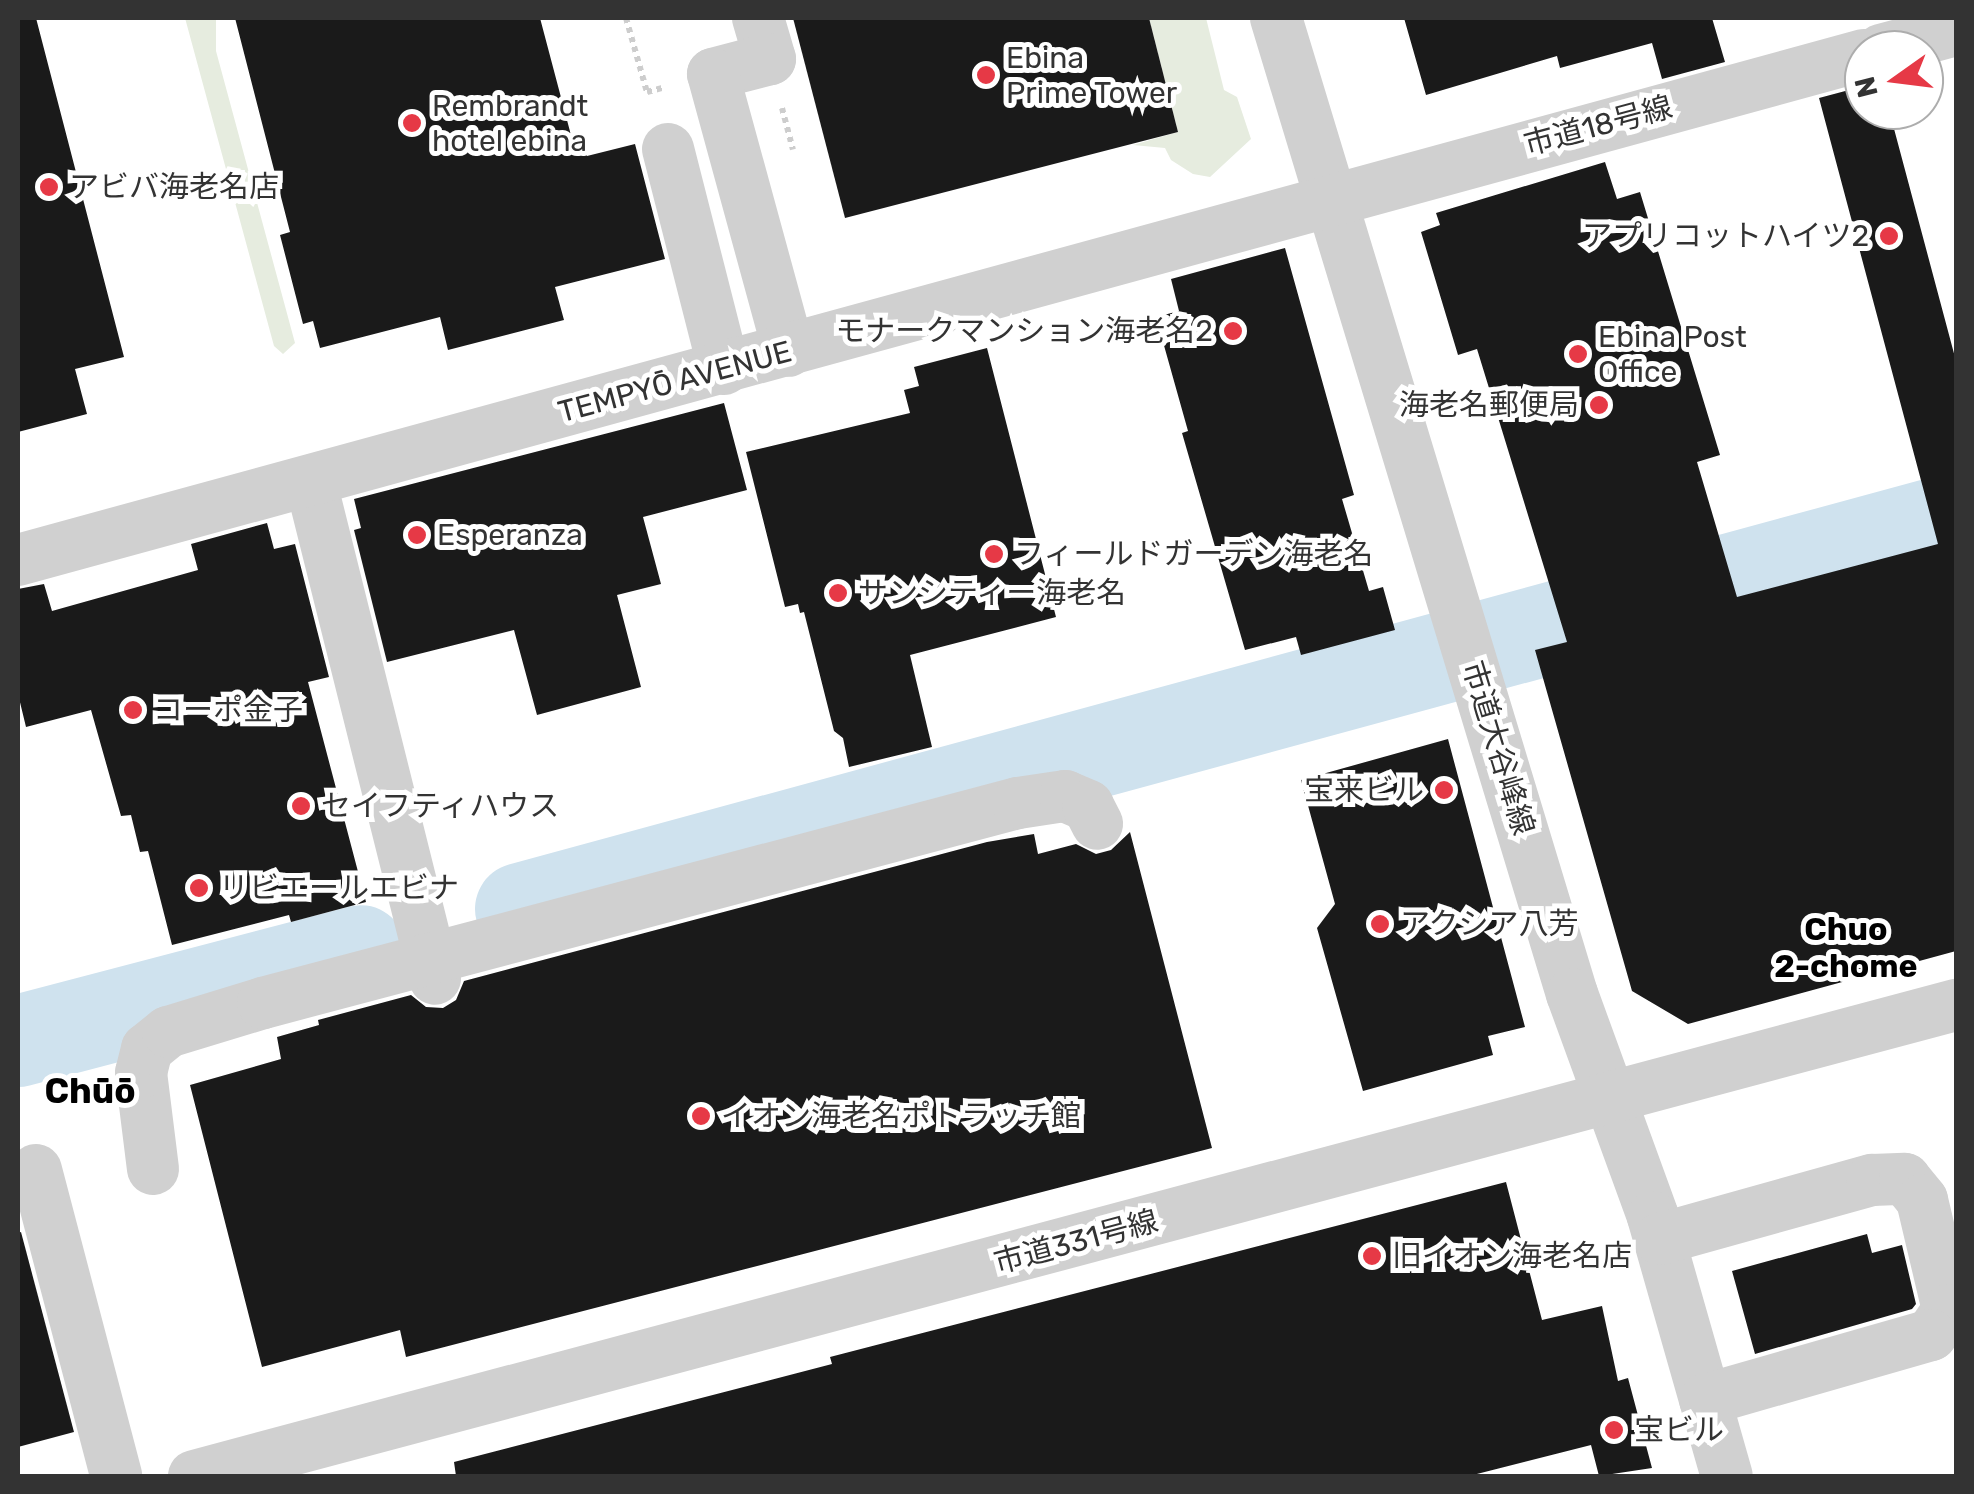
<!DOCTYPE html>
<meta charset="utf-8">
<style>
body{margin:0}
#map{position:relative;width:1974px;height:1494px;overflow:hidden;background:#fff;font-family:Rubik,"Noto Sans JP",sans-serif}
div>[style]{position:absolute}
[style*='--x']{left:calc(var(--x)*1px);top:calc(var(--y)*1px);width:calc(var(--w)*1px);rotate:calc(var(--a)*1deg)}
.green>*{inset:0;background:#e6ecdf}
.river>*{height:92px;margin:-46px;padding:0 46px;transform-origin:46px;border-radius:46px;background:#cfe2ee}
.building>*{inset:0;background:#1a1a1a}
.path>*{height:6px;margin-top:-3px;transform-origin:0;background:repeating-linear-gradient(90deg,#cdcdcd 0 5px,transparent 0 10px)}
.minor>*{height:52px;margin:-26px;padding:0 26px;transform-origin:26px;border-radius:26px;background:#d0d0d0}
.dots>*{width:28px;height:28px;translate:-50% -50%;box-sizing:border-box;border:5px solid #fff;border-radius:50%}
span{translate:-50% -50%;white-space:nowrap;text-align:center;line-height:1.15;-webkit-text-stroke:10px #fff;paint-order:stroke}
.poi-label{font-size:30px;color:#333}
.left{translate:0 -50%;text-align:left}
.right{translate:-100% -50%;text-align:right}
.street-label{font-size:30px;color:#333}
.neighbourhood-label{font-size:32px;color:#000;font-weight:700}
.quarter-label{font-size:35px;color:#000;font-weight:700}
.frame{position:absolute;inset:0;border:20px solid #333;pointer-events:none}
.north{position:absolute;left:1844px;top:30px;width:100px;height:100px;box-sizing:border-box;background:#fff;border:2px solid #adadad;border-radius:50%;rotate:256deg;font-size:28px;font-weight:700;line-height:40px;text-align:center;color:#333}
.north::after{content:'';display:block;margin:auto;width:35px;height:45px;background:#e63946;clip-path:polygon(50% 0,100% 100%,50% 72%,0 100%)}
</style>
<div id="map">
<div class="green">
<div style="clip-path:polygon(185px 18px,216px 18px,216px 51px,295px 343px,283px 354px,274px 346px)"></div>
<div style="clip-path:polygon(1149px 18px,1206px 18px,1224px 90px,1237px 97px,1251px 139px,1210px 177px,1193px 174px,1171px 160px,1165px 148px,1133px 145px,1178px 132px)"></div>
</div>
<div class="river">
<div style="--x:521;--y:909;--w:1487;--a:-15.24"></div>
<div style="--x:18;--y:1041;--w:354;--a:-14.7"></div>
</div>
<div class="building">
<div style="clip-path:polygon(18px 18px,36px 18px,124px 357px,75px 369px,87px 414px,18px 432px)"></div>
<div style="clip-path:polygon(235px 18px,540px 18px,572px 139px,582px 136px,587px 156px,635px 144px,665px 259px,555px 287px,564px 320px,448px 350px,440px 317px,320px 348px,313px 321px,303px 324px,280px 235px,290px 232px)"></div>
<div style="clip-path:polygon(793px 18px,1149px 18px,1178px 132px,845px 218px)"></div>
<div style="clip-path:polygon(1404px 18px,1712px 18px,1725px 62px,1662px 79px,1652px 43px,1560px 68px,1557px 56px,1426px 95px)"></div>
<div style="clip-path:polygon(1864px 86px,1864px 110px,1889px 110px,1956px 361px,1956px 951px,1688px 1024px,1632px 991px,1535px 650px,1567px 642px,1477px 349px,1458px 355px,1421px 232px,1440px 225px,1436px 213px,1605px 162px,1617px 199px,1640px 192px,1720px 455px,1697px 462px,1737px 597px,1938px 544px,1819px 98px)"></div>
<div style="clip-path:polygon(1285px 248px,1354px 495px,1342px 499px,1369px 591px,1383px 587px,1395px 630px,1301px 655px,1296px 637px,1245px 650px,1182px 433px,1188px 431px,1156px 317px,1179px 311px,1171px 279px)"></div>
<div style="clip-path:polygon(987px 348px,1056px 617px,910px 655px,932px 747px,849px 767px,843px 738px,834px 731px,804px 612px,800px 613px,798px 604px,785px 607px,746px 452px,910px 413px,904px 390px,919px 386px,914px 367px)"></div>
<div style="clip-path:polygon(724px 403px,747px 490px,643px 517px,661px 584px,617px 595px,641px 687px,537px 715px,514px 630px,387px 662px,354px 530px,361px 528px,354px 499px)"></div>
<div style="clip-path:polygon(267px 523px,274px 549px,295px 544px,329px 677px,308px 682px,366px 902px,291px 922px,289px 915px,172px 945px,148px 851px,140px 852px,131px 815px,121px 816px,91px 710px,26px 727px,18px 694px,18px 589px,44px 584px,52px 611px,198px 570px,191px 544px)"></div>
<div style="clip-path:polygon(1448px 739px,1525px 1027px,1488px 1036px,1493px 1055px,1363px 1091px,1317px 928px,1335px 904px,1301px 780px)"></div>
<div style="clip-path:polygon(1130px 832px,1212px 1148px,406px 1357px,400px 1330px,262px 1367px,190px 1085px,281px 1059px,277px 1037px,319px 1025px,318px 1020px,411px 995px,426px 1007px,443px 1008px,456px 1000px,464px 981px,987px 842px,1034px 834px,1038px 854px,1076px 844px,1096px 854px,1111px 850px)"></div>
<div style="clip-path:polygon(1506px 1182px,1542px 1320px,1602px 1306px,1618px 1381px,1628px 1378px,1652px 1468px,1599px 1476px,1591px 1445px,1469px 1476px,456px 1476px,454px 1462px,832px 1364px,830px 1357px)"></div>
<div style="clip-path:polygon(21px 1232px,74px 1432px,18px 1447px,18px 1233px)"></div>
<div style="clip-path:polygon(1867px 1234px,1872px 1253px,1902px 1245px,1916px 1304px,1912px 1309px,1755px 1354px,1732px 1271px)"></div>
</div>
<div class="path">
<div style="--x:626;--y:18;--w:77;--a:74.2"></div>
<div style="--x:647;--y:92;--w:16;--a:-15"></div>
<div style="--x:782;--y:108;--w:43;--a:75.3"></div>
</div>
<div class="minor">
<div style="--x:758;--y:18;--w:43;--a:73.7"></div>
<div style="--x:770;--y:59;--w:59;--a:165.3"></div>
<div style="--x:713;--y:74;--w:287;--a:74.7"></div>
<div style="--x:1276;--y:18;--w:1020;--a:73.13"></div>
<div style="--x:1572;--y:994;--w:237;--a:70"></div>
<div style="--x:1653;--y:1217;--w:269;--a:74.1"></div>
<div style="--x:1881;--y:50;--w:78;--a:-14.9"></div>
<div style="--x:668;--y:149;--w:227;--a:75.7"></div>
<div style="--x:311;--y:483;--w:511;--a:75.96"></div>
<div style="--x:18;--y:560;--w:1914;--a:-15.3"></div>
<div style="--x:153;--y:1169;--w:97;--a:-97.1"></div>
<div style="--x:141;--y:1073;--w:25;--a:-76"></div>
<div style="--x:147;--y:1049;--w:27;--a:-39"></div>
<div style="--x:168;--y:1032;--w:99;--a:-17"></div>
<div style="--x:263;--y:1003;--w:781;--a:-14.84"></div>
<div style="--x:1018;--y:803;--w:48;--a:-8.5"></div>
<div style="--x:1065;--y:796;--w:25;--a:23"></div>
<div style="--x:1088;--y:806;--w:20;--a:63"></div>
<div style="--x:36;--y:1170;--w:316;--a:75.3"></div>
<div style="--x:1660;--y:1239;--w:220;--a:-15.6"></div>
<div style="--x:1872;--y:1180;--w:33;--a:-2"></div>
<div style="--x:1905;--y:1179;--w:27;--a:51"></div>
<div style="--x:1922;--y:1200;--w:113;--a:76.7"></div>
<div style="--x:1948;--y:1310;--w:30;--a:124"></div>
<div style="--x:1931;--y:1335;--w:235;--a:164"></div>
<div style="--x:194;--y:1476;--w:1824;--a:-14.97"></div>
</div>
<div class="dots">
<div style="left:986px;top:75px;background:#e63946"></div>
<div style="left:412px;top:123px;background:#e63946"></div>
<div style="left:49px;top:187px;background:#e63946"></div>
<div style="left:1889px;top:236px;background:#e63946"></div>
<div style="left:1233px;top:331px;background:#e63946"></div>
<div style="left:1578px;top:354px;background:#e63946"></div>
<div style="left:1599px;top:405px;background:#e63946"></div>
<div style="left:417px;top:535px;background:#e63946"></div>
<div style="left:994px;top:554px;background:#e63946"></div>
<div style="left:838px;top:593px;background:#e63946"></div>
<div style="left:133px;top:710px;background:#e63946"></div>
<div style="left:1444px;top:790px;background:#e63946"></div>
<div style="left:301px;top:806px;background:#e63946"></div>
<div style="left:199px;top:888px;background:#e63946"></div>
<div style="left:1380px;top:924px;background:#e63946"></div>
<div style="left:701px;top:1116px;background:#e63946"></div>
<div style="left:1372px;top:1256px;background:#e63946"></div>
<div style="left:1614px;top:1430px;background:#e63946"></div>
</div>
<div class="poi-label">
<span class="left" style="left:1006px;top:75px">Ebina<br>Prime Tower</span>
<span class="left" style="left:432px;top:123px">Rembrandt<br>hotel ebina</span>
<span class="left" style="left:69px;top:187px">アビバ海老名店</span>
<span class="right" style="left:1869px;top:236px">アプリコットハイツ2</span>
<span class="right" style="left:1213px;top:331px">モナークマンション海老名2</span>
<span class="left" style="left:1598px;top:354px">Ebina Post<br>Office</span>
<span class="right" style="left:1579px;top:405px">海老名郵便局</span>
<span class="left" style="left:437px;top:535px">Esperanza</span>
<span class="left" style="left:1014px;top:554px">フィールドガーデン海老名</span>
<span class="left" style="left:858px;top:593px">サンシティー海老名</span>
<span class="left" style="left:153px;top:710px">コーポ金子</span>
<span class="right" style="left:1424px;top:790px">宝来ビル</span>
<span class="left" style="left:321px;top:806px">セイフティハウス</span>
<span class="left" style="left:219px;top:888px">リビエールエビナ</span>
<span class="left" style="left:1400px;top:924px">アクシア八芳</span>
<span class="left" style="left:721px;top:1116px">イオン海老名ポトラッチ館</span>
<span class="left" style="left:1392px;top:1256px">旧イオン海老名店</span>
<span class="left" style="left:1634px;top:1430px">宝ビル</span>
</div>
<div class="street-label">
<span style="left:1598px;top:126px;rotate:-15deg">市道18号線</span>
<span style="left:675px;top:382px;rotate:-15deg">TEMPYŌ AVENUE</span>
<span style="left:1498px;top:748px;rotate:73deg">市道大谷峰線</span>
<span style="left:1076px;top:1242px;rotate:-15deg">市道331号線</span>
</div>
<div class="neighbourhood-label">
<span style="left:1846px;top:948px">Chuo<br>2-chome</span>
</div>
<div class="quarter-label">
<span style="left:90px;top:1091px">Chūō</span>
</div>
<div class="frame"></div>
<div class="north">N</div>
</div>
